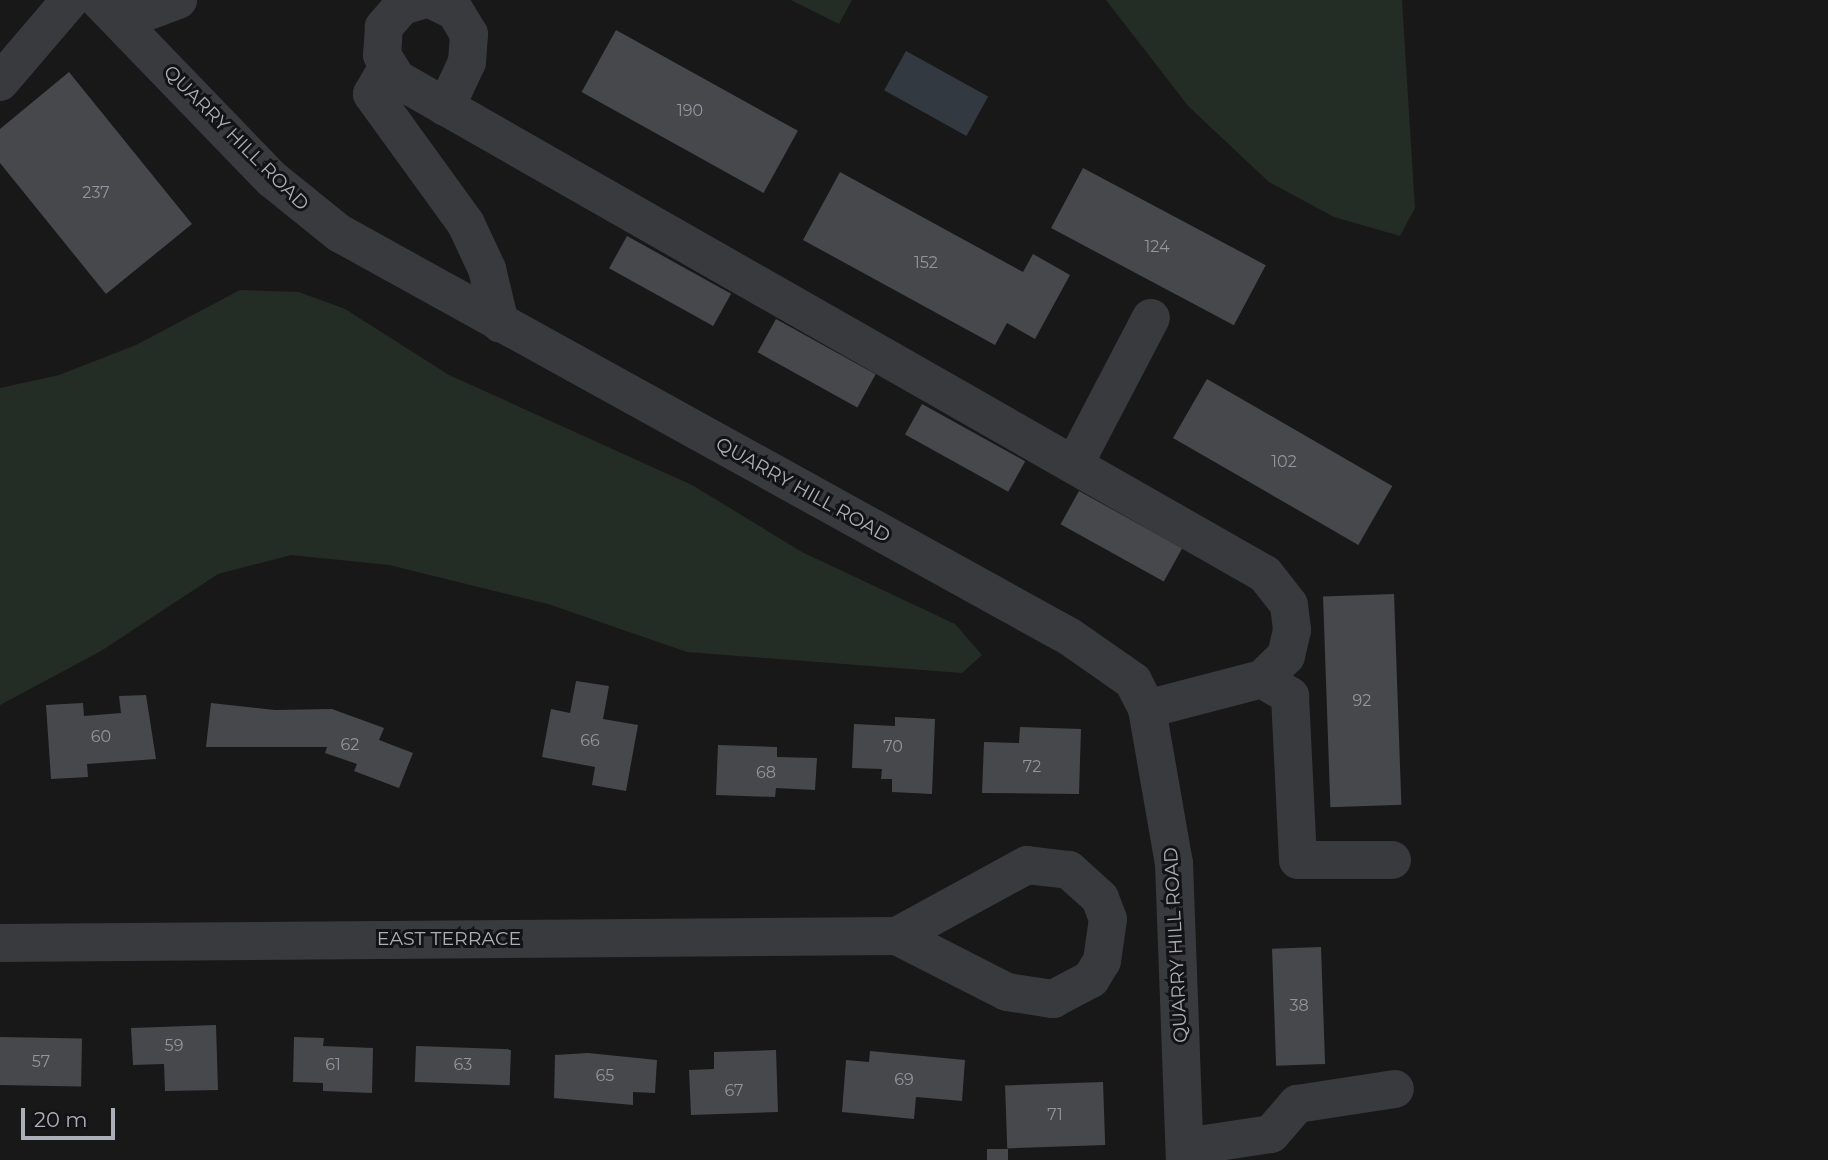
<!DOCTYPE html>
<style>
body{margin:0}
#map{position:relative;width:1828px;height:1160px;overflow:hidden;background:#181819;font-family:Montserrat,sans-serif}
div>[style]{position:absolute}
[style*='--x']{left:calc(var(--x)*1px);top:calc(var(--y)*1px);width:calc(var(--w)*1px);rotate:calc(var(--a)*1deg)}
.green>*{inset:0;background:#242c26}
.water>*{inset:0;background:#333941;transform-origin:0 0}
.building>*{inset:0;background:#47484c;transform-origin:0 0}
.minor>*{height:38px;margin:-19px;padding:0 19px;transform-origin:19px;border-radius:19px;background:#393a3e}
span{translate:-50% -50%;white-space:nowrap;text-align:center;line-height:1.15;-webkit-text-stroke:6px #131315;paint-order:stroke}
.number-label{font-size:16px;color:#93949d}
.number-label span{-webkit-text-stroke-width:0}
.street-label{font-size:19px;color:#acaeb8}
.scale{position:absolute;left:21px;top:1108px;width:94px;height:32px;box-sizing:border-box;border:4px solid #acaeb8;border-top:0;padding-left:9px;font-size:21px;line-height:24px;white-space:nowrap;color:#acaeb8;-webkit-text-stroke:5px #131315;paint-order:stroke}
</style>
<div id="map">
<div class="green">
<div style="clip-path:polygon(791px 0,852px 0,839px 24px)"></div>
<div style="clip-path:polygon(1106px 0,1402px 0,1415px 208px,1400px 236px,1334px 217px,1269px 182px,1189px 107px)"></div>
<div style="clip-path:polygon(240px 290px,299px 292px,345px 309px,449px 375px,692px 485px,802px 552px,955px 624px,982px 655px,962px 673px,687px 652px,548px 604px,389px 565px,291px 555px,218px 574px,101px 651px,0 705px,0 388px,59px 375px,136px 345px)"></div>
</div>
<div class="water">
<div style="left:906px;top:51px;width:94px;height:45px;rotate:29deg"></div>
</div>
<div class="building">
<div style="left:616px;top:30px;width:208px;height:71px;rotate:29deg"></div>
<div style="clip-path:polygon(69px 72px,192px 224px,106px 294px,0 163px,0 129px)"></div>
<div style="left:1083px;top:168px;width:207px;height:68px;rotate:28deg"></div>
<div style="clip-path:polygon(840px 172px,1023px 272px,1033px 254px,1070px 275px,1035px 339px,1007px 323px,995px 345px,803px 240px)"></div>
<div style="left:627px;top:236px;width:119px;height:37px;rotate:29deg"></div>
<div style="left:776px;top:319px;width:114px;height:38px;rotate:29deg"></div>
<div style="left:1207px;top:379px;width:214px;height:68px;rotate:30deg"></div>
<div style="left:922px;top:404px;width:118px;height:35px;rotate:29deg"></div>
<div style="left:1079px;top:491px;width:118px;height:38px;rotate:29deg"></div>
<div style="left:1394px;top:594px;width:211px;height:71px;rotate:88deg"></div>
<div style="clip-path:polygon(576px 681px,609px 686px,603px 719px,638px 725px,626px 791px,592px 785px,595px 767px,542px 757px,551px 709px,570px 713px)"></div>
<div style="clip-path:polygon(146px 695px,156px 759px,87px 764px,88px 777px,51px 779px,46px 705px,83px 703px,84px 716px,121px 713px,119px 696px)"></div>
<div style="clip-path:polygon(211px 703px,275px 710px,332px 709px,384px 728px,379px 740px,413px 753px,399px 788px,354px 771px,357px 764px,325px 753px,327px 747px,206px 747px)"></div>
<div style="clip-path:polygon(895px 717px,935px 719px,932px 794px,892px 792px,892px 779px,881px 779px,882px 769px,852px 768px,854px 724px,895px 726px)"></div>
<div style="clip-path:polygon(1020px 727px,1081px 729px,1079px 794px,982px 793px,984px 742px,1019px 743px)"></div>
<div style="clip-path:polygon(718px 745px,777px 747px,777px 757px,817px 758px,815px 790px,776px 788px,775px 797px,716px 795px)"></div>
<div style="left:1321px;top:947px;width:117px;height:49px;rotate:88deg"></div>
<div style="clip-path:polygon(216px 1025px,218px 1090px,165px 1091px,164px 1064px,133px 1065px,131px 1028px)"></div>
<div style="left:0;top:1037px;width:82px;height:48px;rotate:1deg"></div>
<div style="clip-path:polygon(294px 1037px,324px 1038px,323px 1046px,373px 1048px,372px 1093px,323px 1091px,323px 1083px,293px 1082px)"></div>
<div style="left:416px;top:1046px;width:95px;height:36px;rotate:2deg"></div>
<div style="clip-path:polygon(776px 1050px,778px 1112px,691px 1115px,689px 1070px,714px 1069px,714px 1052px)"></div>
<div style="clip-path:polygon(870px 1051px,965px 1060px,962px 1101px,916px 1097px,914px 1119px,842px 1112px,846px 1060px,869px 1062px)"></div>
<div style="clip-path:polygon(588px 1053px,657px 1060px,655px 1093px,633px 1092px,633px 1105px,554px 1098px,555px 1055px)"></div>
<div style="left:1103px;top:1082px;width:63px;height:98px;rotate:88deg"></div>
<div style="left:1008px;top:1149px;width:11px;height:21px;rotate:90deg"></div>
</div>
<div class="minor">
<div style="--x:99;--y:0;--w:249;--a:46"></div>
<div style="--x:272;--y:179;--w:86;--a:38.9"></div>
<div style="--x:339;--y:233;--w:835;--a:28.93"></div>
<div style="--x:1070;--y:637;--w:77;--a:34.9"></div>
<div style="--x:1133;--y:681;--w:31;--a:63"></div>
<div style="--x:1147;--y:709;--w:156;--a:80.1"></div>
<div style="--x:1174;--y:863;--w:297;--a:87.9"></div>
<div style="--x:422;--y:0;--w:21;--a:163"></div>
<div style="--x:402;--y:6;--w:28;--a:131"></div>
<div style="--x:384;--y:27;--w:28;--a:94"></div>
<div style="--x:382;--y:55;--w:28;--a:58"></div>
<div style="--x:397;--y:79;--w:999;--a:29.7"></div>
<div style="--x:1265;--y:574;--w:39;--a:52"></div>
<div style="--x:1289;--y:605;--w:25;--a:83"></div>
<div style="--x:1292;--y:630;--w:27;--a:103"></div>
<div style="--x:1286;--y:656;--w:33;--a:136"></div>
<div style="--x:1262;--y:679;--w:119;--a:165.4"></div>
<div style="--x:432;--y:0;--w:25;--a:26"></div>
<div style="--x:455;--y:11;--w:27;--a:59"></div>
<div style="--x:469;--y:34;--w:28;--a:94"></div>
<div style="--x:467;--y:62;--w:50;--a:115"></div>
<div style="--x:122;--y:21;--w:60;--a:-20.6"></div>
<div style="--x:387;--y:68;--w:30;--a:120"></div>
<div style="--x:372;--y:94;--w:160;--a:54.1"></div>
<div style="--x:466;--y:224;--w:50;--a:65"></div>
<div style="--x:487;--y:269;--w:56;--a:76.5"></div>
<div style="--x:0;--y:82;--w:108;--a:-49.5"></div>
<div style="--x:1074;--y:465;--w:166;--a:-62.4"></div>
<div style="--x:1262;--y:679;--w:33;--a:31"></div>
<div style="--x:1290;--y:696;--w:164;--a:87.2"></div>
<div style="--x:1298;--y:860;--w:94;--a:0"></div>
<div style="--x:0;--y:943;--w:897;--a:-0.45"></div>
<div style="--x:897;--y:936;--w:123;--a:27"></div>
<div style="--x:1007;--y:992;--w:47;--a:8.7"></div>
<div style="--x:1053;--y:999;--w:43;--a:-27.8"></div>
<div style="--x:1091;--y:979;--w:21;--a:-59"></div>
<div style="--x:1102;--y:961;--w:42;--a:-81.9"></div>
<div style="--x:1108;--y:919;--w:22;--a:-111"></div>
<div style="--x:1100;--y:898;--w:42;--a:-137.9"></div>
<div style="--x:1069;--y:870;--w:42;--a:-173.2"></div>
<div style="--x:1027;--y:865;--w:148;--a:151.4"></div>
<div style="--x:1185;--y:1147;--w:87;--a:-8.6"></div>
<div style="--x:1271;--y:1134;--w:40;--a:-49"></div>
<div style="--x:1297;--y:1104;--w:99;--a:-8.7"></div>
</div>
<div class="number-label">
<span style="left:690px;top:111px">190</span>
<span style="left:96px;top:193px">237</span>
<span style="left:1157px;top:247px">124</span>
<span style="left:926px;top:263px">152</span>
<span style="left:1284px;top:462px">102</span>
<span style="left:1362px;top:701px">92</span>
<span style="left:101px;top:737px">60</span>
<span style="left:590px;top:741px">66</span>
<span style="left:350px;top:745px">62</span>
<span style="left:893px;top:747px">70</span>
<span style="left:1032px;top:767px">72</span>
<span style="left:766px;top:773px">68</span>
<span style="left:1299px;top:1006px">38</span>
<span style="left:174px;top:1046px">59</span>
<span style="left:41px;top:1062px">57</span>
<span style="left:333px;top:1065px">61</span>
<span style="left:463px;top:1065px">63</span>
<span style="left:605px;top:1076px">65</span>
<span style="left:904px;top:1080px">69</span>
<span style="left:734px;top:1091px">67</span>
<span style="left:1055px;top:1115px">71</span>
</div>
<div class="street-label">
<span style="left:236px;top:138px;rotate:45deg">QUARRY HILL ROAD</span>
<span style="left:803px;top:490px;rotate:29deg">QUARRY HILL ROAD</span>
<span style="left:449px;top:939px">EAST TERRACE</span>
<span style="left:1176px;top:945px;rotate:-93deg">QUARRY HILL ROAD</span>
</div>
<div class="scale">20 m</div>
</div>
